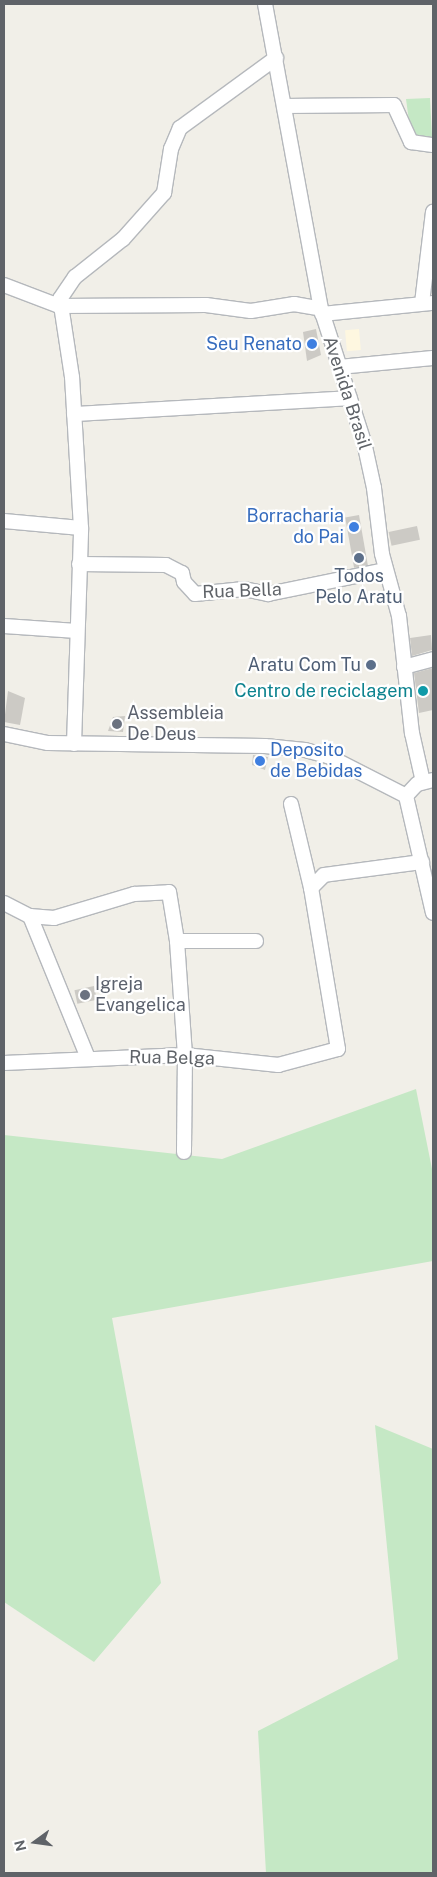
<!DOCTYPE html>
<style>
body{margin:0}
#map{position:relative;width:437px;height:1877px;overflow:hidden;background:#f1efe8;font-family:"Public Sans",sans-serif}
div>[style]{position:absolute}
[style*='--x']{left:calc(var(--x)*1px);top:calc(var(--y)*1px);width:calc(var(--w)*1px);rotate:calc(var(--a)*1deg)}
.commercial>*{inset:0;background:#fef7e0;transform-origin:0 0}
.green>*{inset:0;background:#c5e8c5}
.building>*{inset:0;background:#cccac5;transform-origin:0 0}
.roads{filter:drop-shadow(1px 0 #b5b8bc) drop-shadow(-1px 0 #b5b8bc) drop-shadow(0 1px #b5b8bc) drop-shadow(0 -1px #b5b8bc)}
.minor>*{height:14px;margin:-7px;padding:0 7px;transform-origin:7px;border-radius:7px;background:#fff}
.dots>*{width:14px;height:14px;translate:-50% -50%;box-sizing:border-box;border:2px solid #fff;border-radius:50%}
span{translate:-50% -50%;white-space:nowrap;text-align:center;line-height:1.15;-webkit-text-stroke:4.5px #fff;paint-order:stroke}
.shop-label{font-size:18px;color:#366cbe}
.right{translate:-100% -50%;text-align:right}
.left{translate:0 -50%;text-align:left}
.street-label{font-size:18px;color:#5f6368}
.service-label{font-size:18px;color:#4e5e75}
.culture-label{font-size:18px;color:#0d838f}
.worship-label{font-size:18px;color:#5b616d}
.frame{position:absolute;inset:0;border:5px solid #5f6368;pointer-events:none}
.north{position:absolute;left:10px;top:1817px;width:50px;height:50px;-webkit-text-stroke:4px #fff;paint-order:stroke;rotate:256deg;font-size:14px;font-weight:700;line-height:20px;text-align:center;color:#5f6368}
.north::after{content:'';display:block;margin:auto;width:18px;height:22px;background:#5f6368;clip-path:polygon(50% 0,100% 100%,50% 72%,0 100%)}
</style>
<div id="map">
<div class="commercial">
<div style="left:359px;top:329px;width:21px;height:14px;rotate:85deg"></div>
</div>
<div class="green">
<div style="clip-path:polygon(430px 98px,432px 137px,411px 136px,406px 99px)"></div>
<div style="clip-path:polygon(416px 1089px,433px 1174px,433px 1261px,112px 1318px,161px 1583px,94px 1662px,4px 1602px,4px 1135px,222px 1159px)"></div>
<div style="clip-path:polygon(375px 1425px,433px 1449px,433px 1873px,266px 1873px,258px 1731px,398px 1659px)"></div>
</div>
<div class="building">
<div style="clip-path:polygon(316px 329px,321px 355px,307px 361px,303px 332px)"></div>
<div style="left:359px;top:515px;width:51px;height:14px;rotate:80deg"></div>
<div style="left:417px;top:526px;width:14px;height:29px;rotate:78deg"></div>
<div style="clip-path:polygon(431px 635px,432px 650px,412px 656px,410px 638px)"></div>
<div style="clip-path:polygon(433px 668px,433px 710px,419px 713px,414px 673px)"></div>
<div style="clip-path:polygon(8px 691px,25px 698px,20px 725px,4px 722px)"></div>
<div style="clip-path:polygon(125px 716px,123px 732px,108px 731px,113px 717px)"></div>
<div style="clip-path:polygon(253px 755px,268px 757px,265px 770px,252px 765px)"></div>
<div style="left:94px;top:986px;width:14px;height:20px;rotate:78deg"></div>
</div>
<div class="roads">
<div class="minor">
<div style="--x:265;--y:4;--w:310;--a:79.6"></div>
<div style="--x:321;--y:309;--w:140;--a:72.1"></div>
<div style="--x:364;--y:442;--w:47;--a:77.7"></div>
<div style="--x:374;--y:488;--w:66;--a:83.1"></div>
<div style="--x:382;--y:554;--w:64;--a:74.7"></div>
<div style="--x:399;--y:616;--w:118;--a:83.7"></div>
<div style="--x:412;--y:733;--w:50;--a:77.3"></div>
<div style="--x:284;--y:106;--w:110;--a:-0.5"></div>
<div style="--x:394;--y:105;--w:41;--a:65.3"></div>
<div style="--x:411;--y:142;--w:22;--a:8"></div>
<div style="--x:4;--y:285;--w:59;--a:20.9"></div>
<div style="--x:59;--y:306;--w:147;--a:-0.4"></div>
<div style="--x:206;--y:305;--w:45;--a:7.6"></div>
<div style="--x:251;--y:311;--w:44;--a:-9.2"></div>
<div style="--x:294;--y:304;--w:27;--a:10"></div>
<div style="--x:422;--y:303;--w:92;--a:-83.1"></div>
<div style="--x:322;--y:314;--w:112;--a:-5.7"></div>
<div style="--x:339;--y:367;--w:94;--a:-5.5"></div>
<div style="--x:74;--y:414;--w:276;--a:-3.3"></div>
<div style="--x:4;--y:521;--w:77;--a:5.2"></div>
<div style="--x:79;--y:564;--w:87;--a:0.7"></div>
<div style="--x:166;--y:565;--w:18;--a:27"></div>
<div style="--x:182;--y:573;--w:9;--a:77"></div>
<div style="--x:184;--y:582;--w:16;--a:47"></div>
<div style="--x:195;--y:594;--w:49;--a:-5.8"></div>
<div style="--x:244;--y:589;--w:25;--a:12"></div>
<div style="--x:268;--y:594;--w:119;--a:-11.6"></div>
<div style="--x:4;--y:626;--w:73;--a:3.9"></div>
<div style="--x:404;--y:667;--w:30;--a:-15"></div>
<div style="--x:4;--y:734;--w:45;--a:11.6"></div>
<div style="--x:48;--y:743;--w:217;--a:0.8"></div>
<div style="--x:265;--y:746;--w:40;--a:5.7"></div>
<div style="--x:305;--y:750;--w:24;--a:15"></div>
<div style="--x:328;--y:756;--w:88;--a:27.1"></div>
<div style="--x:74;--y:744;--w:216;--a:-88.1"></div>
<div style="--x:81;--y:528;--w:151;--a:-93.4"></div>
<div style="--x:72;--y:377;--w:79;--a:-98.7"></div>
<div style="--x:60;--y:299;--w:27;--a:-56"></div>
<div style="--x:75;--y:277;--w:61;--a:-38.4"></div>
<div style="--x:123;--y:239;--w:62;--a:-48.3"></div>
<div style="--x:164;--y:193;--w:45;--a:-81"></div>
<div style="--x:171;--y:149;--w:23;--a:-67"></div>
<div style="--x:180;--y:128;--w:119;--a:-36.1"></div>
<div style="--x:433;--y:780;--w:16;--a:166"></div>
<div style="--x:417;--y:784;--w:16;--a:133"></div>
<div style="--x:406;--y:796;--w:120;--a:77"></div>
<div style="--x:291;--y:804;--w:86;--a:76.6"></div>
<div style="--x:4;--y:903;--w:29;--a:27"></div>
<div style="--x:30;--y:916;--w:153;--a:67.8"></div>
<div style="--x:30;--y:916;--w:24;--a:5"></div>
<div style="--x:54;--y:918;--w:84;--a:-16.7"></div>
<div style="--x:134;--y:894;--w:35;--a:-3"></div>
<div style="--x:169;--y:892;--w:50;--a:80.7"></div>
<div style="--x:177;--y:941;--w:114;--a:86"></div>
<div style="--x:185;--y:1055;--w:97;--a:90.6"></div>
<div style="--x:177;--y:941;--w:79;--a:0"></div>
<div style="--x:4;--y:1063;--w:181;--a:-2.5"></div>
<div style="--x:185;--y:1055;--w:94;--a:6.1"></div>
<div style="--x:278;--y:1065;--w:62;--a:-14.9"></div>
<div style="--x:338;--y:1049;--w:163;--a:-99.5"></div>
<div style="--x:311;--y:888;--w:18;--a:-45"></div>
<div style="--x:324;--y:875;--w:99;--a:-7.6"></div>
</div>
</div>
<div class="dots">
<div style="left:312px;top:344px;background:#3f7fe0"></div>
<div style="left:354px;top:527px;background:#3f7fe0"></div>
<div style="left:359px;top:558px;background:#5c6f8a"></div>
<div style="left:371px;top:665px;background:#5c6f8a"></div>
<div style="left:423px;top:691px;background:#0f9aa8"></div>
<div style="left:117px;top:724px;background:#6b7280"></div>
<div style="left:260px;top:761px;background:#3f7fe0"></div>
<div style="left:85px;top:995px;background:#6b7280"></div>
</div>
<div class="shop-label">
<span class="right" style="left:302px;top:344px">Seu Renato</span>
<span class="right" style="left:344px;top:527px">Borracharia<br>do Pai</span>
<span class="left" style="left:270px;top:761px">Deposito<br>de Bebidas</span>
</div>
<div class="street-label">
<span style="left:347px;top:393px;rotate:72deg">Avenida Brasil</span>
<span style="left:242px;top:591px;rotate:-2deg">Rua Bella</span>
<span style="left:172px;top:1058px;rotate:1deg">Rua Belga</span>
</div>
<div class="service-label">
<span style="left:359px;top:587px">Todos<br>Pelo Aratu</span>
<span class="right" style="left:361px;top:665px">Aratu Com Tu</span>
</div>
<div class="culture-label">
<span class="right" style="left:413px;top:691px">Centro de reciclagem</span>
</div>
<div class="worship-label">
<span class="left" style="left:127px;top:724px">Assembleia<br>De Deus</span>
<span class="left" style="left:95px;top:995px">Igreja<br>Evangelica</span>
</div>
<div class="frame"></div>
<div class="north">N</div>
</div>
